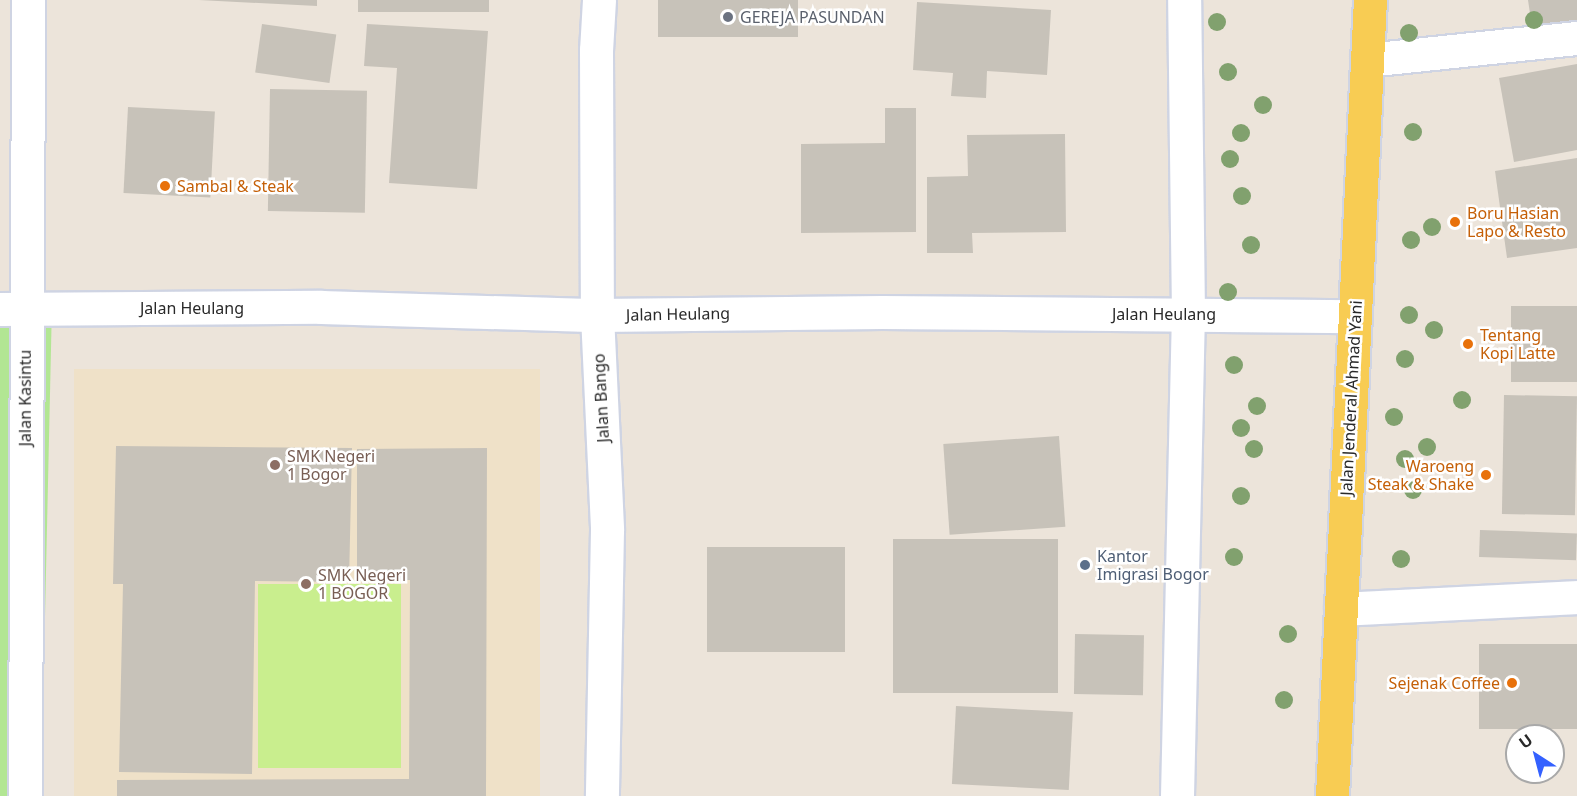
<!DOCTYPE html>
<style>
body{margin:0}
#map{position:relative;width:1577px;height:796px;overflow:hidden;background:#ece4da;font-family:"Noto Sans",sans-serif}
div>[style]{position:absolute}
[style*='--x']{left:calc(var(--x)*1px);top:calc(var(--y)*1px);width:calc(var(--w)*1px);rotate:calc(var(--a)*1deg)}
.education>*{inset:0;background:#efe1c8;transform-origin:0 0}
.green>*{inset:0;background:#b2e693}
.pitch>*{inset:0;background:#c9ee8e;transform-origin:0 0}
.building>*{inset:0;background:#c7c2b9;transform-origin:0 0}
.roads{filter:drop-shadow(2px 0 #cfd4e3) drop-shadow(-2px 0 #cfd4e3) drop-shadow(0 2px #cfd4e3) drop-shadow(0 -2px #cfd4e3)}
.street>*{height:33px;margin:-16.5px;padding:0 16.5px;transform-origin:16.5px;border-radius:16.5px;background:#fff}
.primary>*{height:33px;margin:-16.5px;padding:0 16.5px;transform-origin:16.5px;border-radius:16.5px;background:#f8cc53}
.trees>*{width:18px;height:18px;margin:-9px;border-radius:50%;background:#81a16e}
.dots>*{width:16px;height:16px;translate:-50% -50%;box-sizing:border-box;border:3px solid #fff;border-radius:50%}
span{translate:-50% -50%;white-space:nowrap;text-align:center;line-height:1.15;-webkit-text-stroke:5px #fff;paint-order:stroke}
.worship-label{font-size:16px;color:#5b616d}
.left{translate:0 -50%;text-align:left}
.food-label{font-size:16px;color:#c56008}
.right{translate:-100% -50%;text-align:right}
.street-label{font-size:16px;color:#292929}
.education-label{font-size:16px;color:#785e54}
.service-label{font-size:16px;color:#4e5e75}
.north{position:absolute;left:1505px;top:724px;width:60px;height:60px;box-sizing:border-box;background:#fff;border:2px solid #a9a9a9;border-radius:50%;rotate:324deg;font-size:16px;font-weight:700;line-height:24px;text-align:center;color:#292929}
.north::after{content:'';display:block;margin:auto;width:21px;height:27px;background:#3461ff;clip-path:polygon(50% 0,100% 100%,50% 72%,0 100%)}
</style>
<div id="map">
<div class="education">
<div style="left:540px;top:369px;width:427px;height:466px;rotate:90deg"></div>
</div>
<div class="green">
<div style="clip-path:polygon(0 303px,52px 304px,41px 796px,0 796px)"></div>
</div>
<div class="pitch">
<div style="left:401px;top:584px;width:184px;height:143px;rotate:90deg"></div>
</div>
<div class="building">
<div style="clip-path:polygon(199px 0,317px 0,317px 6px)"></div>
<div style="left:358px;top:0;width:131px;height:12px"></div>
<div style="left:658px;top:0;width:140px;height:37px"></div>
<div style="clip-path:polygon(1528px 0,1577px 0,1577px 21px,1532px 27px)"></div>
<div style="clip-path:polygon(917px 2px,1051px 10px,1047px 75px,987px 71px,986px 98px,951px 96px,953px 73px,913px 70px)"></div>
<div style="left:262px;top:24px;width:75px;height:49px;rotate:8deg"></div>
<div style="clip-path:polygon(367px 24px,488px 31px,477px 189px,389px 183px,397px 68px,364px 66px)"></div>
<div style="clip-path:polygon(1577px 64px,1577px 150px,1514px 162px,1499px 78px)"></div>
<div style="left:270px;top:89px;width:97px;height:122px;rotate:1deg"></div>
<div style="left:128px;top:107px;width:87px;height:86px;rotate:3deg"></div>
<div style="clip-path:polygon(885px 108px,916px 108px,916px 232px,801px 233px,801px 144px,885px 143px)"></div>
<div style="clip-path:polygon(1065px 134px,1066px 232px,972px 233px,973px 253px,927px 253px,927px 177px,968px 176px,967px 135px)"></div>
<div style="clip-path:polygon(1577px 158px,1577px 248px,1507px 258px,1495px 171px)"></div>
<div style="left:1577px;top:306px;width:76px;height:66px;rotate:90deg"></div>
<div style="left:1504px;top:395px;width:73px;height:119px;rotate:1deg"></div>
<div style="left:1059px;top:436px;width:91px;height:116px;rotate:86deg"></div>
<div style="clip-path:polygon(116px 446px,352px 448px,349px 582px,255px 581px,252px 774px,119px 772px,123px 584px,113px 584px)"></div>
<div style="clip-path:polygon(487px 448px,486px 796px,117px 796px,117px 780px,409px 779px,410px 580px,357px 581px,357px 449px)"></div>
<div style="left:1480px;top:530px;width:97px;height:27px;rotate:2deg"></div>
<div style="left:1058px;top:539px;width:154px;height:165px;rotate:90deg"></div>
<div style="left:707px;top:547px;width:138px;height:105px"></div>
<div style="left:1075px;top:634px;width:69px;height:60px;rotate:1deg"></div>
<div style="left:1577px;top:644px;width:85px;height:98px;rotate:90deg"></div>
<div style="left:956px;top:706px;width:117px;height:78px;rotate:3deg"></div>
</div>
<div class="roads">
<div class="street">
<div style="--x:599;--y:0;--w:50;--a:93.4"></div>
<div style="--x:596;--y:50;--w:265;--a:89.8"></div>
<div style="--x:597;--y:315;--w:215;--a:87.3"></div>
<div style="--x:607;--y:530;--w:266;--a:91.1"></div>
<div style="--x:1367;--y:60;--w:211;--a:-6"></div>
<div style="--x:0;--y:309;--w:321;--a:-0.4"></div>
<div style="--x:321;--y:307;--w:276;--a:1.7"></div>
<div style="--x:597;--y:315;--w:285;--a:-0.6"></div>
<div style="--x:882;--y:312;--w:473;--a:0.5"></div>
<div style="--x:1341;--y:609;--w:236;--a:-2.9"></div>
<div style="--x:25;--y:796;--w:796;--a:-89.78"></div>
<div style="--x:1177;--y:796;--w:481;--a:-88.7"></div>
<div style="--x:1188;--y:315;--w:315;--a:-90.7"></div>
</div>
<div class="primary">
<div style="--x:1332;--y:796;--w:797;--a:-87.27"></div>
</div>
</div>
<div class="trees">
<div style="left:1534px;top:20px"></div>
<div style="left:1217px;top:22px"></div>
<div style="left:1409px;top:33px"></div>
<div style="left:1228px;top:72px"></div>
<div style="left:1263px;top:105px"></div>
<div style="left:1413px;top:132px"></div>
<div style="left:1241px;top:133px"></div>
<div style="left:1230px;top:159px"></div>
<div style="left:1242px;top:196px"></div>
<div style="left:1432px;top:227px"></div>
<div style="left:1411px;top:240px"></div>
<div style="left:1251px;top:245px"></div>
<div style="left:1228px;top:292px"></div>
<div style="left:1409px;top:315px"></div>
<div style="left:1434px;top:330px"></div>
<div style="left:1405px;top:359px"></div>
<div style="left:1234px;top:365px"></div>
<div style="left:1462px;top:400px"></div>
<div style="left:1257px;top:406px"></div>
<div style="left:1394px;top:417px"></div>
<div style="left:1241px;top:428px"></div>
<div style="left:1427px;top:447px"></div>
<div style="left:1254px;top:449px"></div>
<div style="left:1405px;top:459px"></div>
<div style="left:1413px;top:490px"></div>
<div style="left:1241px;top:496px"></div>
<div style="left:1234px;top:557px"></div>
<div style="left:1401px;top:559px"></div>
<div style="left:1288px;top:634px"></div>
<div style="left:1284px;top:700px"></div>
</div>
<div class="dots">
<div style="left:728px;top:17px;background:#6b7280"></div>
<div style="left:165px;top:186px;background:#e8710a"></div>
<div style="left:1455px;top:222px;background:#e8710a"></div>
<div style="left:1468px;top:344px;background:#e8710a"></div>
<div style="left:275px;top:465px;background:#8d6e63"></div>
<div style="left:1486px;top:475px;background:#e8710a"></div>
<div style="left:1085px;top:565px;background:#5c6f8a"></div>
<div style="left:306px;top:584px;background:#8d6e63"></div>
<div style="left:1512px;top:683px;background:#e8710a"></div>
</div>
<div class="worship-label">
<span class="left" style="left:740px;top:17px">GEREJA PASUNDAN</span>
</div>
<div class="food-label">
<span class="left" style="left:177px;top:186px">Sambal &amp; Steak</span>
<span class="left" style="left:1467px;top:222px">Boru Hasian<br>Lapo &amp; Resto</span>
<span class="left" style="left:1480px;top:344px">Tentang<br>Kopi Latte</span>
<span class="right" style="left:1474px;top:475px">Waroeng<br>Steak &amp; Shake</span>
<span class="right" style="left:1500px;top:683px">Sejenak Coffee</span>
</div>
<div class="street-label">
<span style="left:192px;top:308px">Jalan Heulang</span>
<span style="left:678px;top:314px;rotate:-1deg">Jalan Heulang</span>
<span style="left:1164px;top:314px">Jalan Heulang</span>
<span style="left:25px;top:398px;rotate:-90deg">Jalan Kasintu</span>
<span style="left:601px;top:398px;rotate:-93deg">Jalan Bango</span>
<span style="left:1351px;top:398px;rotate:-87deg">Jalan Jenderal Ahmad Yani</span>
</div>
<div class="education-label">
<span class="left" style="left:287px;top:465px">SMK Negeri<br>1 Bogor</span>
<span class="left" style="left:318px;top:584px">SMK Negeri<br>1 BOGOR</span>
</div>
<div class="service-label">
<span class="left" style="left:1097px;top:565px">Kantor<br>Imigrasi Bogor</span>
</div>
<div class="north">U</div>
</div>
